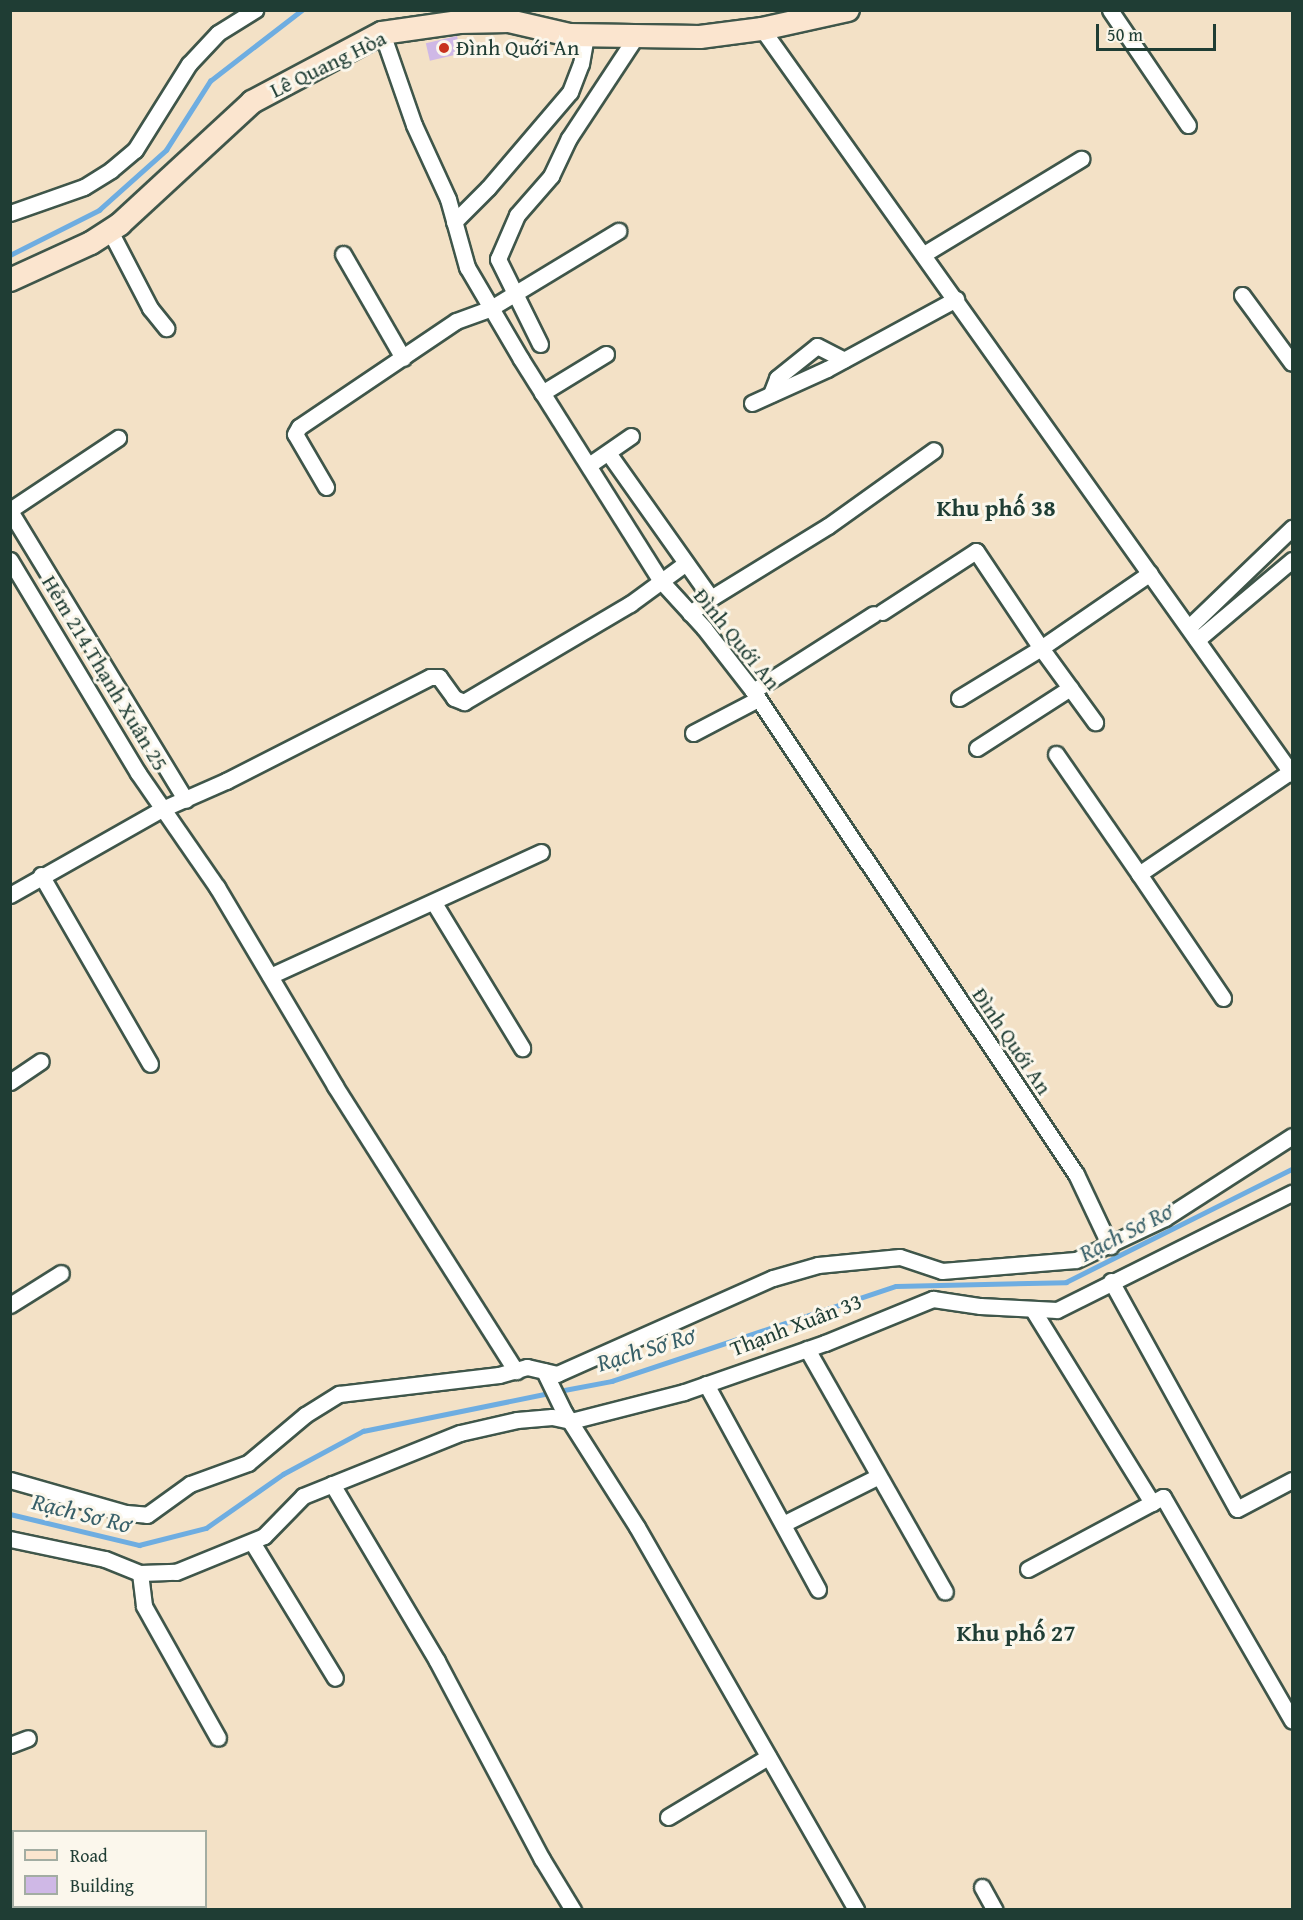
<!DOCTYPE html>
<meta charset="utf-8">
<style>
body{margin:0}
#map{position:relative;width:1303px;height:1920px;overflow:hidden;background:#f3e1c6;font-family:"Gentium Book Plus",serif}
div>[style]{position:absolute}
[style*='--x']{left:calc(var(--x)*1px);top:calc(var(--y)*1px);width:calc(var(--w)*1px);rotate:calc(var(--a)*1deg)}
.stream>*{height:4.5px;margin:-2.25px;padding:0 2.25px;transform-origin:2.25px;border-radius:2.25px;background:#6eade1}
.building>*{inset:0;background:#cfb8e6;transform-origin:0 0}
.roads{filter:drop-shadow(2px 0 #3f564a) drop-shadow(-2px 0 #3f564a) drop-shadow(0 2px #3f564a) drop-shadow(0 -2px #3f564a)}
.street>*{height:15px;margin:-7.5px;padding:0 7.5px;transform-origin:7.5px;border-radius:7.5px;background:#fff}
.secondary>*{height:22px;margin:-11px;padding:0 11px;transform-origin:11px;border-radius:11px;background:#fbe5cf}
.dots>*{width:16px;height:16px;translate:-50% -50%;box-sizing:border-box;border:3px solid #fbf7ec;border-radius:50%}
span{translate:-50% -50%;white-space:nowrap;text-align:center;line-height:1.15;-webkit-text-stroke:6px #fbf7ec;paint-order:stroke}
.poi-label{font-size:22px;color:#1f3d34}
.left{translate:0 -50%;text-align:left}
.street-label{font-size:22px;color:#1f3d34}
.neighbourhood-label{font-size:24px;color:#1f3d34;font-weight:700}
.water-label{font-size:24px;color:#375f68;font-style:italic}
.frame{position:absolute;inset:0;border:12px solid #1f3d34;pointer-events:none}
.legend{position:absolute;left:12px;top:1830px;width:195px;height:78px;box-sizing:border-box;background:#fbf7ec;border:2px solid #a3ada2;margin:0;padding:8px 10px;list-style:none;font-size:18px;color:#1f3d34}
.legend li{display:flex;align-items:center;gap:12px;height:30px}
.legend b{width:30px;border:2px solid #a3ada2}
.scale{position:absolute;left:1096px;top:24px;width:120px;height:27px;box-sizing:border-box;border:3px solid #1f3d34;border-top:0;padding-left:8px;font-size:18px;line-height:21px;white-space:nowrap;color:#1f3d34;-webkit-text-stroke:4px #fbf7ec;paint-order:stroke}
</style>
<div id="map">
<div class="stream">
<div style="--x:10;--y:255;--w:100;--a:-26.8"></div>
<div style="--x:99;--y:210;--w:90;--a:-41.8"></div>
<div style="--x:166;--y:150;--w:82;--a:-57.5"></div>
<div style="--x:210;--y:81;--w:116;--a:-37.7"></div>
<div style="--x:559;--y:1391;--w:54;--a:-10.7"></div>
<div style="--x:612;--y:1381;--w:299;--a:-18.5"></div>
<div style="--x:896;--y:1286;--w:170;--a:-1.3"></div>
<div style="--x:1066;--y:1282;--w:253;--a:-26.6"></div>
<div style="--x:10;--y:1514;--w:133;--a:13.5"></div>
<div style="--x:139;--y:1545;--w:69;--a:-14.2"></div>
<div style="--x:206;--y:1528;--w:94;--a:-35"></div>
<div style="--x:283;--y:1474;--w:91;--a:-28.3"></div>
<div style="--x:363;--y:1431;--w:191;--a:-11.5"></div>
</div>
<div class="building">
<div style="left:457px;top:36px;width:18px;height:32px;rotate:77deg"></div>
</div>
<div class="roads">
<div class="street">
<div style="--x:1110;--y:10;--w:139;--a:55.9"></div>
<div style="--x:762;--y:29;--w:914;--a:54.57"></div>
<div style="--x:382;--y:33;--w:97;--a:70.8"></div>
<div style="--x:414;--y:125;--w:81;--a:65.3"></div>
<div style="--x:448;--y:199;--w:71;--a:74.4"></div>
<div style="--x:467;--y:267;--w:107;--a:59.6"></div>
<div style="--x:521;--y:359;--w:262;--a:57.8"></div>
<div style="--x:661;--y:581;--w:64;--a:47.5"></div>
<div style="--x:704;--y:628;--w:80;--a:52.1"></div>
<div style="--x:753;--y:691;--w:581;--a:56.23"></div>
<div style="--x:1076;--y:1174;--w:80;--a:64.7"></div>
<div style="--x:10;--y:213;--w:78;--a:-19.4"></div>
<div style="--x:84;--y:187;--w:32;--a:-32"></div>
<div style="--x:111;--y:170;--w:31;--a:-40"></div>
<div style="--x:135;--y:150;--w:102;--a:-57.9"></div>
<div style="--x:189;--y:64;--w:42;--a:-46.9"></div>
<div style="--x:218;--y:33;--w:44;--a:-31.9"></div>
<div style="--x:454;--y:222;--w:48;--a:-45"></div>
<div style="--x:488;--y:188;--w:126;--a:-49.5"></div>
<div style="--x:570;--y:92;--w:30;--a:-69"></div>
<div style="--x:581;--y:64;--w:28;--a:-80"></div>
<div style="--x:110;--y:231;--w:87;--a:62.5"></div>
<div style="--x:150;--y:308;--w:26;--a:51"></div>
<div style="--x:343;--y:254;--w:120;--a:60"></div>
<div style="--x:924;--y:254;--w:184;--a:-31.2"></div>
<div style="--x:1242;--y:295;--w:84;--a:53.7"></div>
<div style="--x:540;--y:344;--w:95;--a:-116.3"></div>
<div style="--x:498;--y:259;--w:48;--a:-66.6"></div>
<div style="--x:517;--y:215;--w:52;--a:-48.9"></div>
<div style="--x:551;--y:176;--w:42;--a:-64.7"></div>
<div style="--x:569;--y:138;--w:120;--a:-56.6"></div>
<div style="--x:542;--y:393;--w:75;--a:-31.4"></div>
<div style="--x:771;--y:394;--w:17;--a:-69"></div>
<div style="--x:777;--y:378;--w:51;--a:-38.7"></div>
<div style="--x:817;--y:346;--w:30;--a:27"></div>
<div style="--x:752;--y:403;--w:82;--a:-24.4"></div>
<div style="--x:827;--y:369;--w:147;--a:-28.5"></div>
<div style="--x:609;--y:454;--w:176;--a:54.7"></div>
<div style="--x:711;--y:598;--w:26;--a:144"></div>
<div style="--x:589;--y:465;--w:51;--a:-34.6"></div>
<div style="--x:326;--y:487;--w:61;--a:-120.3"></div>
<div style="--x:295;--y:434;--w:8;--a:-60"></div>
<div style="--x:299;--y:427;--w:189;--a:-34"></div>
<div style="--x:456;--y:321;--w:37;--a:-20"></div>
<div style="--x:491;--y:308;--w:149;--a:-31.2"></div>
<div style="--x:10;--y:510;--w:130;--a:-33.7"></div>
<div style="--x:10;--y:511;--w:338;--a:58.7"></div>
<div style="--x:10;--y:560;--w:249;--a:59"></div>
<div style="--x:138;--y:773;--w:139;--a:55.3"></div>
<div style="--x:217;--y:887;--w:231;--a:59.3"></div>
<div style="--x:335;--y:1086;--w:338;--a:57.6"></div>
<div style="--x:711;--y:598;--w:137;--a:-31.6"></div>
<div style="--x:828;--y:526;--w:130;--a:-35.6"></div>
<div style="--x:882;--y:612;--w:112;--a:-33"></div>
<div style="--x:976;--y:551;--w:117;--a:56.2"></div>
<div style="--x:1041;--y:648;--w:132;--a:-34.5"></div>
<div style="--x:1189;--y:627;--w:143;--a:-43.9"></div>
<div style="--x:1197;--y:640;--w:124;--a:-40.1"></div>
<div style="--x:753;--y:691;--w:143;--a:-32.5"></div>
<div style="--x:959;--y:698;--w:96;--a:-31.4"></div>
<div style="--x:1041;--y:648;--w:92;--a:53.9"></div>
<div style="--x:693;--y:733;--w:73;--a:-27.6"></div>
<div style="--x:977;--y:748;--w:111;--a:-32.8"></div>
<div style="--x:1056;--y:754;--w:146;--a:55.3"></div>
<div style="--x:41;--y:875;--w:218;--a:60"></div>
<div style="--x:10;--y:895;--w:175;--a:-29.5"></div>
<div style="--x:162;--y:809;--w:70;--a:-23.6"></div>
<div style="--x:226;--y:781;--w:229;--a:-27"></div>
<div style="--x:430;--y:677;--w:9;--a:0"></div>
<div style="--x:439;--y:677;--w:26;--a:54"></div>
<div style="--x:454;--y:698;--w:11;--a:22"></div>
<div style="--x:464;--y:702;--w:193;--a:-30.6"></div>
<div style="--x:630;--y:604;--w:69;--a:-36.2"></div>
<div style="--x:434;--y:903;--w:170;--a:58.7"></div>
<div style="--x:270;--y:976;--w:298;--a:-24.6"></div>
<div style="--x:1223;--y:998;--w:150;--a:-124.1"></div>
<div style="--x:1139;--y:874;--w:184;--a:-34.1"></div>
<div style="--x:10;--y:1082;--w:37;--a:-34"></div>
<div style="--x:1111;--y:1281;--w:260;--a:61.1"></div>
<div style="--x:1237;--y:1509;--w:62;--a:-27.8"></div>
<div style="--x:10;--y:1305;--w:60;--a:-32.1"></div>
<div style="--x:1033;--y:1310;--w:227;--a:58.3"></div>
<div style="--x:807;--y:1349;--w:279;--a:60.4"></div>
<div style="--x:544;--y:1371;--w:46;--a:64"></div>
<div style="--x:564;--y:1412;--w:136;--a:57.6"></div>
<div style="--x:637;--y:1527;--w:441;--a:60.2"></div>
<div style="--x:706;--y:1384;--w:234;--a:61.4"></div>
<div style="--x:10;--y:1480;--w:121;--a:15.9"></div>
<div style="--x:126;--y:1513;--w:21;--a:5"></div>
<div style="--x:147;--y:1515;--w:53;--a:-35.8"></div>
<div style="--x:190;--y:1484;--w:62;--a:-19.9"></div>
<div style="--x:248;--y:1463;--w:75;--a:-40.1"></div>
<div style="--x:305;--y:1415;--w:40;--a:-32"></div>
<div style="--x:339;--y:1394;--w:161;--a:-6.8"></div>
<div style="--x:499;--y:1375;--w:29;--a:-16"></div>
<div style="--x:527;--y:1367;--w:31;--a:13"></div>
<div style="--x:557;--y:1374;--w:236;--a:-24"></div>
<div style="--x:773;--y:1278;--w:47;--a:-16.1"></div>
<div style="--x:818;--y:1265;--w:82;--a:-5.6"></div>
<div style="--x:900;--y:1257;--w:44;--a:18.4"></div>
<div style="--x:942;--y:1271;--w:134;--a:-4.7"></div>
<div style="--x:1076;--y:1260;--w:98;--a:-25.3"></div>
<div style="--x:1165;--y:1218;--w:151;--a:-32.8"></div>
<div style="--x:332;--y:1484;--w:206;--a:59.3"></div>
<div style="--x:437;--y:1661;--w:224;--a:62.1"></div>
<div style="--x:542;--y:1859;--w:60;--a:58.7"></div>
<div style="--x:783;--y:1524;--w:105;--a:-26.6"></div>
<div style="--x:10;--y:1539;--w:97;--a:11.9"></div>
<div style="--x:105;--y:1559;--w:38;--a:22"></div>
<div style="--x:140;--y:1573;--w:36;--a:-2"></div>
<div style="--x:176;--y:1572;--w:95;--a:-22.2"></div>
<div style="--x:264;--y:1536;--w:56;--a:-45.7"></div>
<div style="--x:303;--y:1496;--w:169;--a:-21.9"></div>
<div style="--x:460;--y:1433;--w:58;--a:-12.8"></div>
<div style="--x:517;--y:1420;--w:35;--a:-5"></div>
<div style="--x:552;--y:1417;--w:19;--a:12"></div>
<div style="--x:571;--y:1421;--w:117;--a:-14.4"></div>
<div style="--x:684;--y:1392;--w:149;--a:-19.2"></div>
<div style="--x:825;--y:1343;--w:117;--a:-22.2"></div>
<div style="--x:933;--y:1299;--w:48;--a:8.5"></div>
<div style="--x:980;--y:1306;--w:77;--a:3"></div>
<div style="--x:1057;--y:1310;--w:263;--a:-26.5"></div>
<div style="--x:252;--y:1542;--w:159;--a:58.6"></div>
<div style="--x:1028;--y:1569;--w:153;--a:-28.1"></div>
<div style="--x:1163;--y:1497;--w:258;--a:60"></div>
<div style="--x:140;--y:1573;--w:33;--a:83"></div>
<div style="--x:144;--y:1606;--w:151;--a:60.7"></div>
<div style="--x:10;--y:1745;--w:19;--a:-21"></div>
<div style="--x:668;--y:1817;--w:117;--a:-31"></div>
<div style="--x:982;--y:1887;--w:26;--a:61"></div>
<div style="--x:10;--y:1895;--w:7;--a:56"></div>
</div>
<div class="secondary">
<div style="--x:10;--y:280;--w:89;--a:-24.6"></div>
<div style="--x:91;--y:243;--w:35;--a:-33"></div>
<div style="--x:120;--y:224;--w:180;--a:-42.7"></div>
<div style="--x:252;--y:102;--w:147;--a:-28"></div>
<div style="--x:382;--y:33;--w:78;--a:-8.1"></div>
<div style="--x:459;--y:22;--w:50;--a:-1.1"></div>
<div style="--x:509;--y:21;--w:62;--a:13.1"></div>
<div style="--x:569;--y:35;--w:131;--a:0.9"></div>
<div style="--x:700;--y:37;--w:63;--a:-7.4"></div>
<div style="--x:762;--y:29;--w:88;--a:-12.5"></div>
</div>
</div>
<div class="dots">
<div style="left:444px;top:48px;background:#c8321e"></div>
</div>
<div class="poi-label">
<span class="left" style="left:456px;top:48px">Đình Quới An</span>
</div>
<div class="street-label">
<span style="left:328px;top:64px;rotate:-26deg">Lê Quang Hòa</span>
<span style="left:737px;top:639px;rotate:51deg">Đình Quới An</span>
<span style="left:105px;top:673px;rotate:59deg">Hẻm 214 Thạnh Xuân 25</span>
<span style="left:1012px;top:1041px;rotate:56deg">Đình Quới An</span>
<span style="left:796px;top:1325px;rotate:-21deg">Thạnh Xuân 33</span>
</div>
<div class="neighbourhood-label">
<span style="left:996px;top:508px">Khu phố 38</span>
<span style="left:1016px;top:1633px">Khu phố 27</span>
</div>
<div class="water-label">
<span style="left:1126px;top:1232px;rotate:-27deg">Rạch Sơ Rơ</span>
<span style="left:646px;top:1349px;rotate:-17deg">Rạch Sơ Rơ</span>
<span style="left:82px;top:1513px;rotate:14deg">Rạch Sơ Rơ</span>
</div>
<div class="frame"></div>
<ul class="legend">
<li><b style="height:8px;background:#fbe5cf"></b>Road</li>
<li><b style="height:16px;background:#cfb8e6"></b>Building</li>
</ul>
<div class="scale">50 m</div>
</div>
